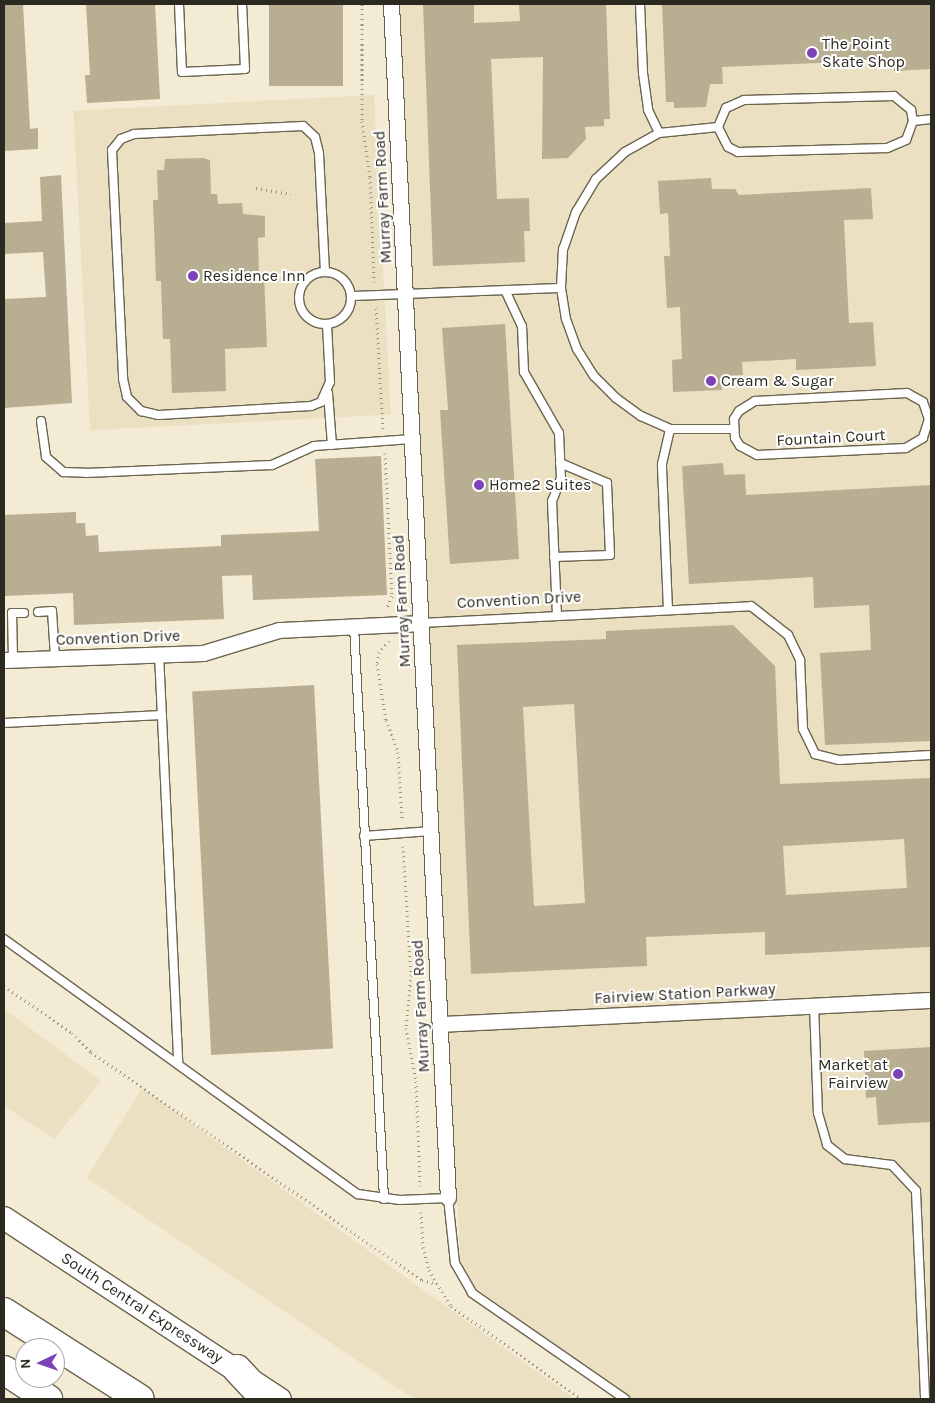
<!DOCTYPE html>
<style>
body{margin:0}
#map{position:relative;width:935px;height:1403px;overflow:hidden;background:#f3ebd3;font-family:Karla,sans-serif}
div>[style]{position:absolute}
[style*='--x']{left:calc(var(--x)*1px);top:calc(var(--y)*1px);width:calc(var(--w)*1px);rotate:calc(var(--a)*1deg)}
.built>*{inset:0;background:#ebe0c1;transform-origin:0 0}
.building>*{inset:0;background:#b8ae91;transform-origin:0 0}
.path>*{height:3px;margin-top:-1.5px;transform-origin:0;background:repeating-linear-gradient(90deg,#989281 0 1px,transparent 0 5px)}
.roads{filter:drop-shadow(1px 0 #6c644f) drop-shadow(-1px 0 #6c644f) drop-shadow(0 1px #6c644f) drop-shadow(0 -1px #6c644f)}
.lane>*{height:8px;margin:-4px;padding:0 4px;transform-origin:4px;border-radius:4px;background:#fff}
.lane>.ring{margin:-4px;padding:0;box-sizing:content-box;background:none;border:8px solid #fff;border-radius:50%}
.street>*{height:15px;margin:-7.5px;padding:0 7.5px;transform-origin:7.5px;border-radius:7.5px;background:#fff}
.secondary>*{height:22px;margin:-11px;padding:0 11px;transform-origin:11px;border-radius:11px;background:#fff}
.highway>*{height:28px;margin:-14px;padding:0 14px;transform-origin:14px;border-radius:14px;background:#fff}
.dots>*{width:14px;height:14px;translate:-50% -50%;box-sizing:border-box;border:2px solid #fff;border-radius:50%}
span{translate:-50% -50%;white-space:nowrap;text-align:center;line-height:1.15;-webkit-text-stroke:4px #fff;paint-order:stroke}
.poi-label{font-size:16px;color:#2c2920}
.left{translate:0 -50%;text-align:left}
.right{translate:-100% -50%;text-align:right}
.street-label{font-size:16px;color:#2c2920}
.frame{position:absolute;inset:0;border:5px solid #2c2920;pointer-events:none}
.north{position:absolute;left:15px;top:1338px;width:50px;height:50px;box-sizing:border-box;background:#fff;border:1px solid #aba9a6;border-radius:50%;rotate:267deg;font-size:14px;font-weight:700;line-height:20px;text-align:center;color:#2c2920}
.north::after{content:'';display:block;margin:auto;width:18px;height:22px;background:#7c42b8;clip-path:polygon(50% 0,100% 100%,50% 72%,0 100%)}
</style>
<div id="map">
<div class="built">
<div style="clip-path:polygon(399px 4px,931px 4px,931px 1399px,631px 1399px,461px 1277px)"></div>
<div style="left:374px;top:95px;width:320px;height:301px;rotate:87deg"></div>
<div style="clip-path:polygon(4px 1009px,101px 1081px,54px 1139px,4px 1106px)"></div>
<div style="clip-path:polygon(142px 1088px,575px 1399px,414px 1399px,87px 1178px)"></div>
</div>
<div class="building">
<div style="clip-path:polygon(4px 4px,23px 4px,30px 129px,38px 128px,38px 149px,4px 151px)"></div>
<div style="clip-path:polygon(86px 4px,155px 4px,160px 99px,87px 103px,85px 75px,90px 75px)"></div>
<div style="left:269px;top:4px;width:74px;height:82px"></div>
<div style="clip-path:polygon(423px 4px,474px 4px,474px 23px,520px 21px,519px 4px,606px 4px,610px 119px,604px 119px,604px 126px,585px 127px,586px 139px,568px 158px,542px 159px,543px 57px,491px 59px,497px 199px,529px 198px,530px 231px,524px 231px,525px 262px,433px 266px)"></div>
<div style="clip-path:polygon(662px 4px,931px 4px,931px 69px,894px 71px,894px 60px,722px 67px,723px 84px,710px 84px,706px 107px,674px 108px,674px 102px,666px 102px)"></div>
<div style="clip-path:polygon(203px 158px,210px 160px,211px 194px,217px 194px,218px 204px,242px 203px,243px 214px,265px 216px,265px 237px,258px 238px,259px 274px,264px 274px,267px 347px,225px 349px,226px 391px,172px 393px,170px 339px,163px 339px,161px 281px,156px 281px,153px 200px,158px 200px,157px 170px,164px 170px,165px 159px)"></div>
<div style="clip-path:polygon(61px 175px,72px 403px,4px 408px,4px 299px,46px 297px,43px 252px,4px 254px,4px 223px,42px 221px,40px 177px)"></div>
<div style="clip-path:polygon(711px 178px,712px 189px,735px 189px,739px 195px,871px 188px,873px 219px,844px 220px,849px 323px,873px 322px,876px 366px,796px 370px,796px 359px,742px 362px,743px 375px,721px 376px,722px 390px,673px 392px,672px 360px,682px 359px,680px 307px,667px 308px,664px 256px,670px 256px,668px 213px,660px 214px,658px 181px)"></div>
<div style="clip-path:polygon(505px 324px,519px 559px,450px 564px,440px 410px,448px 410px,442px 328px)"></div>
<div style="clip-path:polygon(381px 456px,387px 595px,253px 600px,252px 575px,222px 576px,224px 619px,74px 625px,73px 593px,4px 596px,4px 515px,76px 512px,76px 523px,85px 523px,86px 536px,98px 535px,99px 552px,221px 546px,221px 535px,319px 531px,315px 459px)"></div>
<div style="clip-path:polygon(723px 463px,724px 475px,745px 474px,746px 495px,931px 485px,931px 741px,825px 745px,820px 653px,871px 650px,869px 605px,814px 608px,813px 577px,689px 584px,682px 466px)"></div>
<div style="clip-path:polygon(evenodd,733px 625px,775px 666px,780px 784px,931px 778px,931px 947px,765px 955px,765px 932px,646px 937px,647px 966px,471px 974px,457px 645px,606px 639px,606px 631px,733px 625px,574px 704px,585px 903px,534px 906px,523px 707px,574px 704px,733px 625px,904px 839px,907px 888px,786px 895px,783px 846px,904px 839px)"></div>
<div style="left:314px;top:685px;width:364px;height:122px;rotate:87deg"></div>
<div style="clip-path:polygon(931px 1047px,931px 1122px,878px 1125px,876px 1097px,866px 1098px,864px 1051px)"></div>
</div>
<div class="path">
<div style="--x:362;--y:4;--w:117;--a:90"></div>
<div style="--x:362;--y:121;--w:57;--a:81.9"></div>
<div style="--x:370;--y:177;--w:105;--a:87.8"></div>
<div style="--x:256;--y:188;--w:35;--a:10"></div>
<div style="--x:376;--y:308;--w:121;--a:86.7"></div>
<div style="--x:385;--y:453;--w:143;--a:87.2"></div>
<div style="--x:392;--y:596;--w:13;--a:113"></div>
<div style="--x:389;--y:641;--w:15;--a:132"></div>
<div style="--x:379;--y:652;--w:12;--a:99"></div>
<div style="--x:377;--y:664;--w:57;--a:80.9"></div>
<div style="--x:386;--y:720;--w:34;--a:69"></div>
<div style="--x:398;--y:752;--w:68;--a:86.6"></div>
<div style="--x:403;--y:846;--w:129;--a:86.5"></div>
<div style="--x:411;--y:975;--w:53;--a:95.4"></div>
<div style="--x:406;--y:1028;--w:54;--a:79.3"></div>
<div style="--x:416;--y:1081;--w:105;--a:87.8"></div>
<div style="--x:4;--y:986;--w:83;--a:34.7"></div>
<div style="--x:72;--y:1033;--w:27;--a:45"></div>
<div style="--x:91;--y:1052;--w:402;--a:34.6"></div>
<div style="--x:422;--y:1280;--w:15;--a:16"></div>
<div style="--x:421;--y:1212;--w:35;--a:87"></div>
<div style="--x:423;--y:1247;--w:24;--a:75"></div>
<div style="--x:429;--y:1270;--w:42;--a:58.6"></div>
<div style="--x:451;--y:1306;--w:161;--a:35.4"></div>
</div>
<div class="roads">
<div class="lane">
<div style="--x:179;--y:4;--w:68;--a:87.5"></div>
<div style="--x:182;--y:72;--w:63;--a:-2.7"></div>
<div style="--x:245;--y:69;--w:65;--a:-92.6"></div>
<div style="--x:640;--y:4;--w:69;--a:87.5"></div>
<div style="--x:643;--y:73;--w:37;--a:82"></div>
<div style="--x:648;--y:110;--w:25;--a:64"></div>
<div style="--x:894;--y:96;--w:22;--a:39"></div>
<div style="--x:911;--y:110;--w:11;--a:80"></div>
<div style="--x:913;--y:121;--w:20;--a:110"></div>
<div style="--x:906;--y:140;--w:21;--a:157"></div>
<div style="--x:887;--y:148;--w:149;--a:178.5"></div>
<div style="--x:738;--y:152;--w:11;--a:-153"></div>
<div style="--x:728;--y:147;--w:22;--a:-117"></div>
<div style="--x:718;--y:127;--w:21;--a:-67"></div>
<div style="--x:726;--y:108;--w:20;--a:-24"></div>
<div style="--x:744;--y:100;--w:150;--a:-1.5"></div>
<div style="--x:913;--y:121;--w:18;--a:-6"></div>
<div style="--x:718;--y:127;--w:59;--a:174.2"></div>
<div style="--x:659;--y:133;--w:39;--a:151"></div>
<div style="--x:625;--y:152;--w:40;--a:137"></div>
<div style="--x:596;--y:179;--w:39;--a:121"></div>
<div style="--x:576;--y:212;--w:39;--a:109"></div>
<div style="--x:563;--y:249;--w:39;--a:93"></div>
<div style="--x:561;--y:288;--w:31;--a:81"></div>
<div style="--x:566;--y:319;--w:32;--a:70"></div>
<div style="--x:577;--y:349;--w:32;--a:58"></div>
<div style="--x:594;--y:376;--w:31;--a:45"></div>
<div style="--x:616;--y:398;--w:31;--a:36"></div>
<div style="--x:641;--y:416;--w:32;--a:24"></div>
<div style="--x:670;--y:429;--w:63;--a:0"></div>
<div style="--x:325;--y:272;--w:119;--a:-92.9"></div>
<div style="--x:319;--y:153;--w:16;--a:-104"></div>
<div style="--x:315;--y:137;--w:16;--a:-137"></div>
<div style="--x:303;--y:126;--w:169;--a:177.3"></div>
<div style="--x:134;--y:134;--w:14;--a:159"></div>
<div style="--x:121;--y:139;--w:14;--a:129"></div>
<div style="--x:112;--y:150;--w:229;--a:87.2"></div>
<div style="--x:123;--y:379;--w:18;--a:77"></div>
<div style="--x:127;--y:397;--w:20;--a:45"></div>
<div style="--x:141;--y:411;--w:18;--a:13"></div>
<div style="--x:159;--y:415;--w:152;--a:-3.4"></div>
<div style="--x:311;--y:406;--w:11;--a:-22"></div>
<div style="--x:321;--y:402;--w:22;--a:-66"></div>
<div style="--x:330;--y:382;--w:58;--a:-93"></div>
<div class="ring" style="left:299px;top:272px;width:44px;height:44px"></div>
<div style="--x:505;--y:290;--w:40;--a:65"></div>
<div style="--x:522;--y:326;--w:46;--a:87.5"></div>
<div style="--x:524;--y:372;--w:70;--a:60.2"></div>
<div style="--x:559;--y:433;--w:45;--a:87.5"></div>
<div style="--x:561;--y:478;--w:25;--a:111"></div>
<div style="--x:552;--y:501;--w:115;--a:87.5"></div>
<div style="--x:351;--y:296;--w:210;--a:-2.2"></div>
<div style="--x:328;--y:393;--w:52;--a:85.6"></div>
<div style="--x:907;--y:393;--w:18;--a:29"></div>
<div style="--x:923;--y:402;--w:18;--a:71"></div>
<div style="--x:929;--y:419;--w:20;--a:108"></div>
<div style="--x:923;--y:438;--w:20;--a:150"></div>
<div style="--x:906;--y:448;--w:149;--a:177.3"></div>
<div style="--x:757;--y:455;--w:19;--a:-152"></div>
<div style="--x:740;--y:446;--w:9;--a:-122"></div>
<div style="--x:735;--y:438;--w:19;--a:-93"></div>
<div style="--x:734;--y:419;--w:9;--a:-58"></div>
<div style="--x:739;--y:411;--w:19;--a:-32"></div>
<div style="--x:755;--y:401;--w:152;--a:-3"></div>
<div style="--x:41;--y:421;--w:36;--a:82"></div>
<div style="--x:46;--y:457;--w:23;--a:41"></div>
<div style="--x:63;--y:472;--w:23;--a:2"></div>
<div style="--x:86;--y:473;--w:186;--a:-2.5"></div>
<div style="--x:272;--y:465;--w:46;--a:-24.3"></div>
<div style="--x:314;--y:446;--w:98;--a:-4.1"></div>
<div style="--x:554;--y:557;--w:56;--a:-2"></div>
<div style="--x:610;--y:555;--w:72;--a:-92.4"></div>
<div style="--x:607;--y:483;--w:51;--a:-156.9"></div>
<div style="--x:668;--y:610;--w:146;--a:-92.4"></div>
<div style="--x:662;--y:464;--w:36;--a:-77"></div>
<div style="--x:38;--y:612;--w:14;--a:-4"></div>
<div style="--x:52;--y:611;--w:47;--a:86.3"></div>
<div style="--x:421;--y:623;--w:330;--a:-2.9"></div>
<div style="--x:751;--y:606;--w:47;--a:38.1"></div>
<div style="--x:788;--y:635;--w:28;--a:64"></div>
<div style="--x:800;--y:660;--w:69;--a:87.5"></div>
<div style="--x:803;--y:729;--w:28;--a:64"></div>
<div style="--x:815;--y:754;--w:25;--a:14"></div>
<div style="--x:839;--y:760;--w:92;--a:-3.1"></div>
<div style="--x:354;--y:626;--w:574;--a:87"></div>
<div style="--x:159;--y:654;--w:410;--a:87.3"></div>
<div style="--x:13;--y:659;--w:46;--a:-91.2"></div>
<div style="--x:12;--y:613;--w:12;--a:0"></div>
<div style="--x:4;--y:723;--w:158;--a:-2.9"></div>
<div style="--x:364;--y:836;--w:67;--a:-4.3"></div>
<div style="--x:4;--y:939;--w:436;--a:35.8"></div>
<div style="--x:358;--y:1194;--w:42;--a:8.1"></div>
<div style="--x:400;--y:1200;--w:48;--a:-2.4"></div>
<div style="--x:448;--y:1198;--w:65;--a:83.9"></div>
<div style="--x:455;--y:1263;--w:34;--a:60"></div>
<div style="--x:472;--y:1293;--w:186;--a:34.7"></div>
<div style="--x:814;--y:1005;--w:108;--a:87.9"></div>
<div style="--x:818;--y:1113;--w:33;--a:74"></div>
<div style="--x:827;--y:1145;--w:23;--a:38"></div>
<div style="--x:845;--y:1159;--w:47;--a:7.3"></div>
<div style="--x:892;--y:1165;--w:35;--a:47"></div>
<div style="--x:916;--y:1191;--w:208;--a:87.5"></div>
</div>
<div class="street">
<div style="--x:391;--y:4;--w:1195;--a:87.27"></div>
<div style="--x:4;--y:660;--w:199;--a:-2"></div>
<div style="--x:203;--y:653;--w:79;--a:-16.8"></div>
<div style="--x:279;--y:630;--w:142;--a:-2.8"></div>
<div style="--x:440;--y:1024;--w:492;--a:-2.8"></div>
</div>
<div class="secondary">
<div style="--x:4;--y:1218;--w:330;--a:33.3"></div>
</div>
<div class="highway">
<div style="--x:4;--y:1312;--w:161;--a:32.6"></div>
<div style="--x:237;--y:1369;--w:41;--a:47"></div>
<div style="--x:4;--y:1370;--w:53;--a:33.4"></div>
</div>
</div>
<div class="dots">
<div style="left:812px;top:53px;background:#7c42b8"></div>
<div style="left:193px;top:276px;background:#7c42b8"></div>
<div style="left:711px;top:381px;background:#7c42b8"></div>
<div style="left:479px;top:485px;background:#7c42b8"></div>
<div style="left:898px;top:1074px;background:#7c42b8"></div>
</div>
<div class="poi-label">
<span class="left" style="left:822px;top:53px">The Point<br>Skate Shop</span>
<span class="left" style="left:203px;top:276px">Residence Inn</span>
<span class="left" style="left:721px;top:381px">Cream &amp; Sugar</span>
<span class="left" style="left:489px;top:485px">Home2 Suites</span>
<span class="right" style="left:888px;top:1074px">Market at<br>Fairview</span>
</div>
<div class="street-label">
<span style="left:383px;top:197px;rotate:-93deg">Murray Farm Road</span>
<span style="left:831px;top:438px;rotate:-3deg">Fountain Court</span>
<span style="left:519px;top:600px;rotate:-3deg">Convention Drive</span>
<span style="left:402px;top:601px;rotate:-93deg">Murray Farm Road</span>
<span style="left:118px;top:638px;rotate:-2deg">Convention Drive</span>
<span style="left:685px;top:994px;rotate:-3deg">Fairview Station Parkway</span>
<span style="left:421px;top:1006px;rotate:-93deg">Murray Farm Road</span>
<span style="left:142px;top:1308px;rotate:33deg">South Central Expressway</span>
</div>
<div class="frame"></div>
<div class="north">N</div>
</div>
